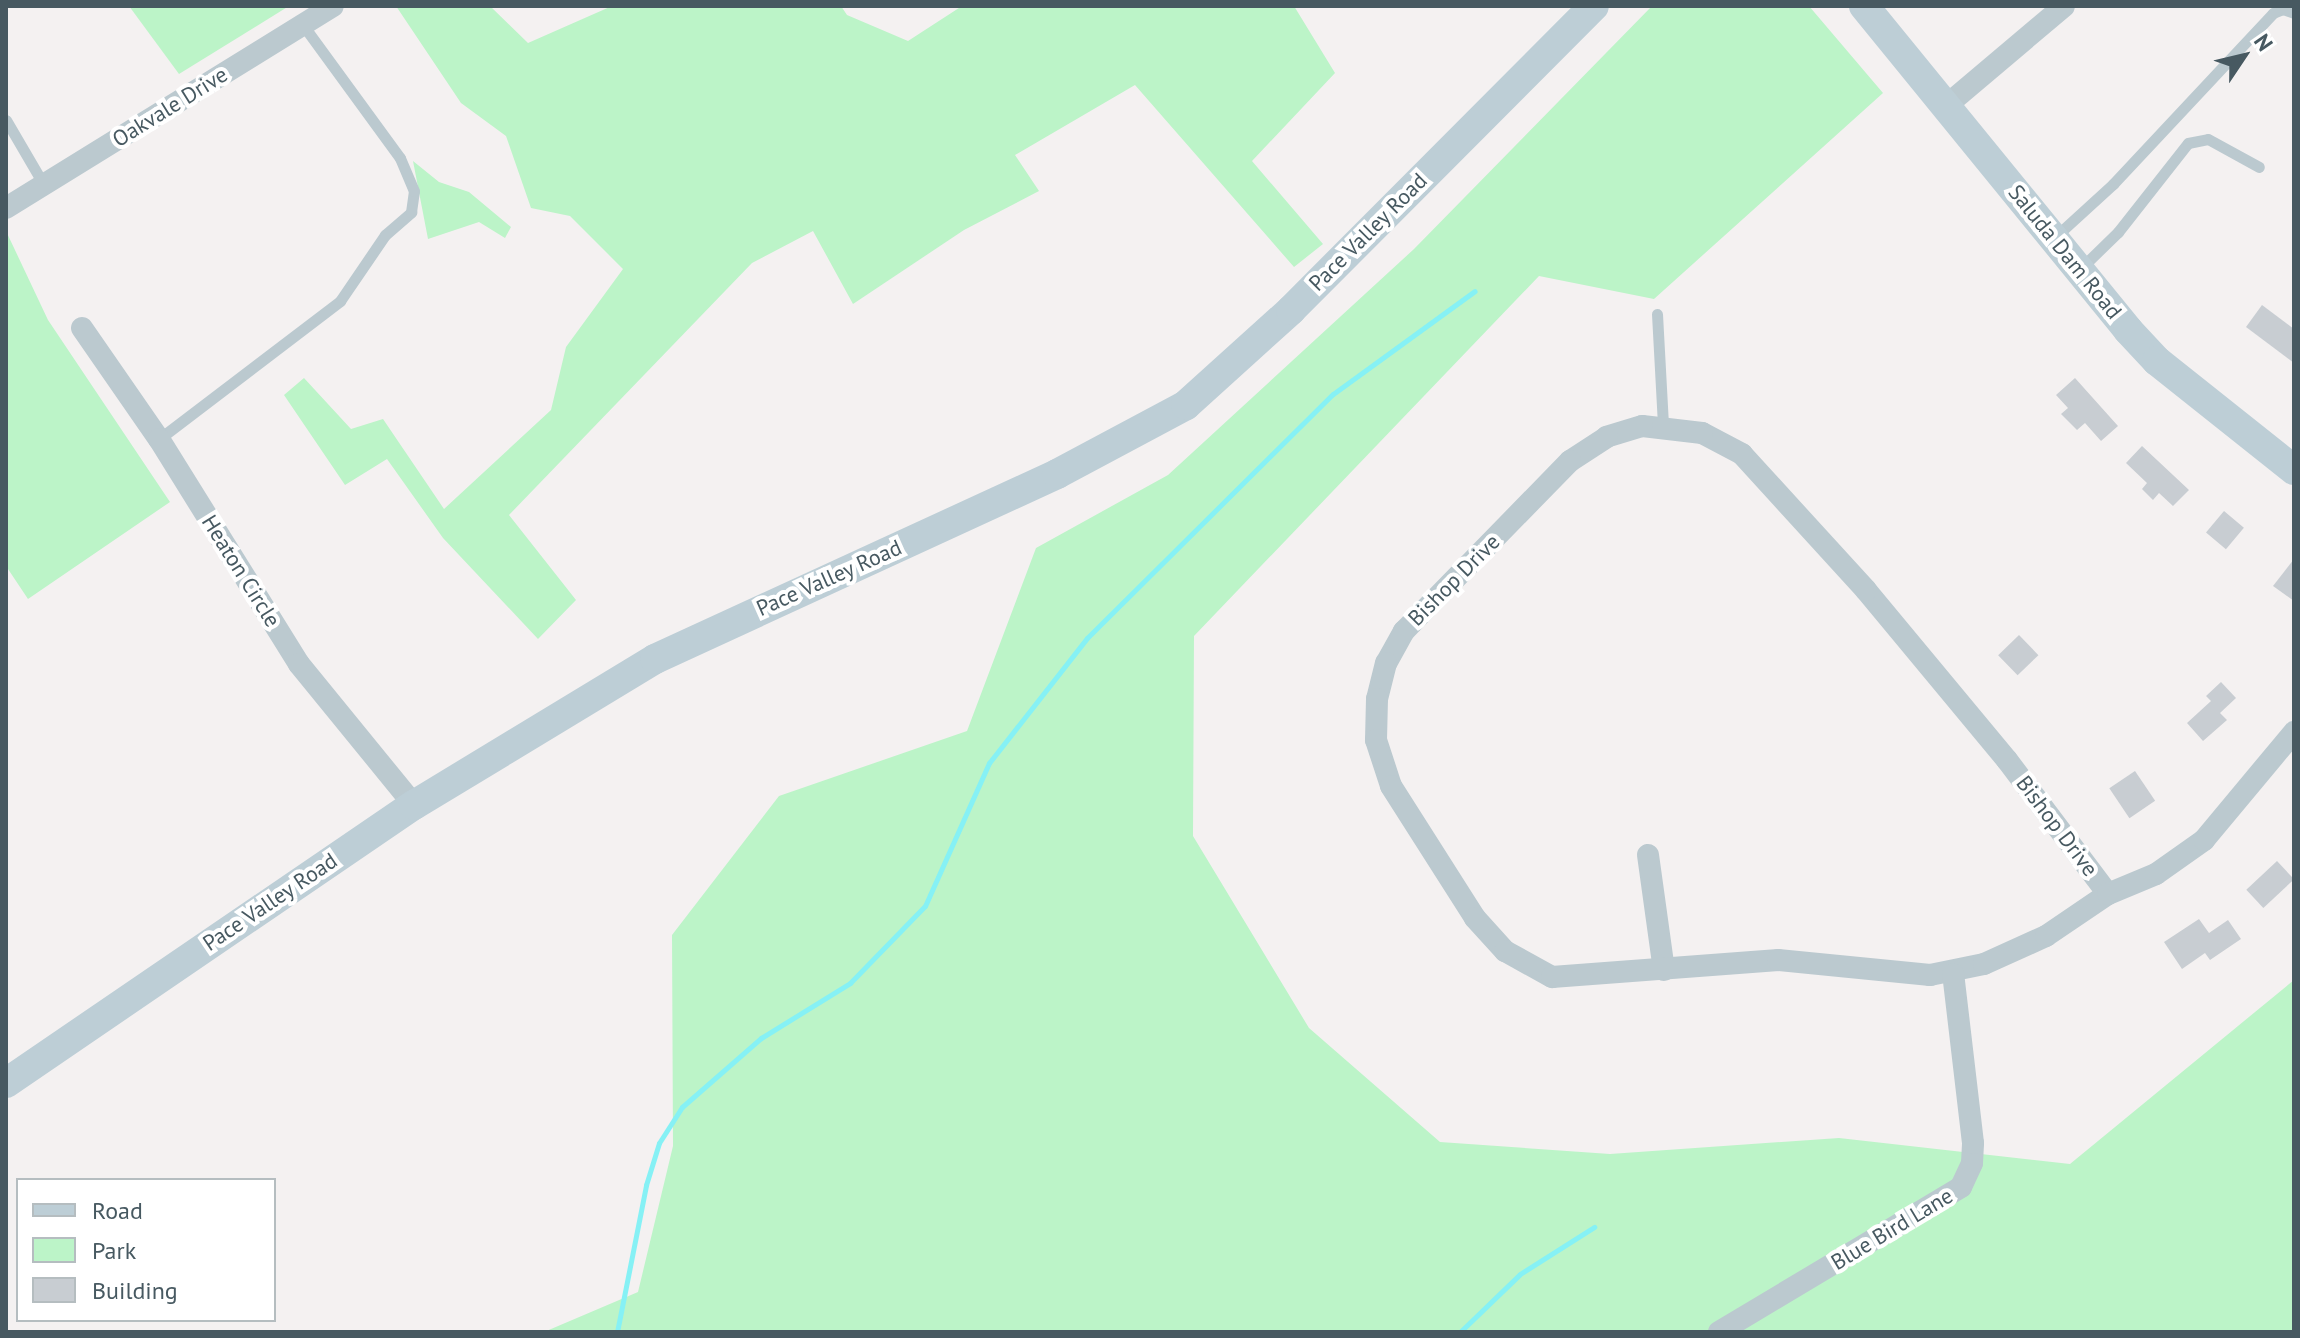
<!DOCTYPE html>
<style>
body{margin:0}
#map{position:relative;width:2300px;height:1338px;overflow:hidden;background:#f4f1f1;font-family:"PT Sans",sans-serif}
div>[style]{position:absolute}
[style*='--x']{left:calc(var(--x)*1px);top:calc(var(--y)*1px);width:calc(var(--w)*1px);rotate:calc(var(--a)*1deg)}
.green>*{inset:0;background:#bcf4c8}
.stream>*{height:5px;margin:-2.5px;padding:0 2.5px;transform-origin:2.5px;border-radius:2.5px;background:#86f1f5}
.building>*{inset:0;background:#c8cdd2;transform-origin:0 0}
.lane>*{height:11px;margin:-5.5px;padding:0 5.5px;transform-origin:5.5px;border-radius:5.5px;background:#bbc9cf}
.street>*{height:22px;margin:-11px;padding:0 11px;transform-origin:11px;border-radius:11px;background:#bbc9cf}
.secondary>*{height:30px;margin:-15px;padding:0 15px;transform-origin:15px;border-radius:15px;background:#bdced6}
span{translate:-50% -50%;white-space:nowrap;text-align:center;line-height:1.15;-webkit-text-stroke:8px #fff;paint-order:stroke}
.street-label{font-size:22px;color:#475961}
.frame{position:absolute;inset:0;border:8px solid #475961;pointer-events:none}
.legend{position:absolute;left:16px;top:1178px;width:260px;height:144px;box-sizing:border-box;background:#fff;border:2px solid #b5bdc0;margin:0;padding:10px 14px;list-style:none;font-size:24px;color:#475961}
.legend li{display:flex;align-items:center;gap:16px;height:40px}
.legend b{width:40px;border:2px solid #b5bdc0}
.north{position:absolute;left:2204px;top:16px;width:80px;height:80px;-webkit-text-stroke:6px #fff;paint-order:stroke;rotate:55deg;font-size:22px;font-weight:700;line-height:32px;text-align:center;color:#475961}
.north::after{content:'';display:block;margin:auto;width:28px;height:36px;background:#475961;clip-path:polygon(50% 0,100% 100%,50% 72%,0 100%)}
</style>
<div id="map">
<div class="green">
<div style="clip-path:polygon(129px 6px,289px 6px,179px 74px)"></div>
<div style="clip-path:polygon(396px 6px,490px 6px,528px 43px,612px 6px,841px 6px,847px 15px,908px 41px,962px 6px,1294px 6px,1335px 73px,1252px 161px,1323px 244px,1294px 267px,1135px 85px,1015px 155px,1039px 191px,964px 230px,853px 304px,813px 231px,752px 263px,509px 515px,576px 600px,538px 639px,443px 538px,387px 459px,345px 485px,284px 395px,304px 378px,351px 429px,383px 419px,444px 509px,551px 410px,566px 347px,623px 269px,570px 216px,531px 208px,506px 136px,461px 103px)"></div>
<div style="clip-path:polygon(1652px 6px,1809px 6px,1883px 93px,1654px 299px,1539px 276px,1194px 636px,1193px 836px,1309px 1028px,1440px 1142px,1610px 1154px,1839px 1138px,2070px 1164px,2294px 980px,2294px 1332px,544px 1332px,638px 1292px,673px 1146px,672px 935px,779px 796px,967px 731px,1036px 548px,1168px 475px,1414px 249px)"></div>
<div style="clip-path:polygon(413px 161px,439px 182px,469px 192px,511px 227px,505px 238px,479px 222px,428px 239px)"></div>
<div style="clip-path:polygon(6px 231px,48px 320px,170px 502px,28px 599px,6px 566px)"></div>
</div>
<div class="stream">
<div style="--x:617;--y:1332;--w:150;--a:-78.8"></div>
<div style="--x:646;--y:1185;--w:44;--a:-72.8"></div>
<div style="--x:659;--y:1143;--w:43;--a:-57.4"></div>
<div style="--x:682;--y:1107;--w:105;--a:-41.1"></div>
<div style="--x:761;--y:1038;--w:105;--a:-31.7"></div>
<div style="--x:850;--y:983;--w:107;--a:-45.8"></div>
<div style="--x:925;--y:906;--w:157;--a:-65.9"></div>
<div style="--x:989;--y:763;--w:159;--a:-51.9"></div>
<div style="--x:1087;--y:638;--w:346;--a:-44.8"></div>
<div style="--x:1333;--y:394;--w:175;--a:-36"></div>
<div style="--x:1460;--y:1332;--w:83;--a:-44"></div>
<div style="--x:1520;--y:1274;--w:88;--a:-32.4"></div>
</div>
<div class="building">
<div style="clip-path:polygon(2262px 305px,2294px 329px,2294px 363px,2246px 327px)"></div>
<div style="clip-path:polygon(2075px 378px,2118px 426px,2101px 441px,2085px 423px,2077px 430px,2061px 414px,2068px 408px,2056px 395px)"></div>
<div style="clip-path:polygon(2142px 446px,2189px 490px,2173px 506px,2159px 493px,2153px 500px,2142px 489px,2147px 483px,2126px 463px)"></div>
<div style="left:2224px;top:511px;width:26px;height:28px;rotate:40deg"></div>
<div style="clip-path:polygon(2294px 559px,2294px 601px,2273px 586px)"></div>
<div style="left:2019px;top:635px;width:28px;height:29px;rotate:46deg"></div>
<div style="clip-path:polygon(2221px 682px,2236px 698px,2220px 713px,2227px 720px,2203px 741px,2187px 723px,2211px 701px,2206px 696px)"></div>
<div style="left:2135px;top:771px;width:36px;height:31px;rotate:56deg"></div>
<div style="left:2277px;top:861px;width:25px;height:42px;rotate:47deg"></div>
<div style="clip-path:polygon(2199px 919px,2209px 933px,2228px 920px,2241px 939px,2210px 960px,2205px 953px,2182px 969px,2164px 942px)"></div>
</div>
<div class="lane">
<div style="--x:6;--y:120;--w:75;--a:59.7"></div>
<div style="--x:2055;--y:237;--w:79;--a:-42.4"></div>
<div style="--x:2113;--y:184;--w:234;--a:-46.9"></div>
<div style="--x:2273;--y:13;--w:11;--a:-22"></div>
<div style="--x:2283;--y:9;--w:12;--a:20"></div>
<div style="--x:2080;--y:269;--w:53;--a:-44.2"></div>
<div style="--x:2118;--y:232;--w:113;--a:-51.8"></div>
<div style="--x:2188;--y:143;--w:20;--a:-11"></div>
<div style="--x:2208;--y:139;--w:58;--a:28.8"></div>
<div style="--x:1657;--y:314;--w:111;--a:86.9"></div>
<div style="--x:159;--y:439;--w:228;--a:-37.3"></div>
<div style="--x:340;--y:301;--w:80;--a:-55.7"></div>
<div style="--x:385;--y:235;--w:35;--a:-41"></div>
<div style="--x:411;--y:212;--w:21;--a:-82"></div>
<div style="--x:414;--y:191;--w:36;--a:-113"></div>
<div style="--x:400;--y:158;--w:165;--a:-126.1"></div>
</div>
<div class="street">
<div style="--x:1947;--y:105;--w:153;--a:-40.2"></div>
<div style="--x:6;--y:208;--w:384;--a:-31.7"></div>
<div style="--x:82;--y:328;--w:135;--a:55.3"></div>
<div style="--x:159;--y:439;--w:265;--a:58.1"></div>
<div style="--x:299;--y:664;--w:182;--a:50.8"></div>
<div style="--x:1648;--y:855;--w:116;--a:82.1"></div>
<div style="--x:2108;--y:894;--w:168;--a:-127"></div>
<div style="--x:2007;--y:760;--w:221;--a:-129.7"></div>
<div style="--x:1866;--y:590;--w:184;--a:-132.4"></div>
<div style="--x:1742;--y:454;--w:45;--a:-152.3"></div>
<div style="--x:1702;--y:433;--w:60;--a:-173.3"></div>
<div style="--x:1642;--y:426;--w:37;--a:163"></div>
<div style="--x:1607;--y:437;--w:44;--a:147"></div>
<div style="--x:1570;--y:461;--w:238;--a:134.3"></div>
<div style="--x:1404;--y:631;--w:37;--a:119"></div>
<div style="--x:1386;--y:663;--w:37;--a:104"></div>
<div style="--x:1377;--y:699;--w:41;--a:91.4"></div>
<div style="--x:1376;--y:740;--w:48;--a:71.9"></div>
<div style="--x:1391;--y:786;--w:156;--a:57.5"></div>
<div style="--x:1475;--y:918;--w:45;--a:47.7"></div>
<div style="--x:1505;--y:951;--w:54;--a:29"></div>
<div style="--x:1552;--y:977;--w:227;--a:-4.3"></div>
<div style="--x:1778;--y:960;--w:153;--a:5.6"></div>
<div style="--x:1930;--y:975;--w:55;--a:-11.5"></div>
<div style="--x:1984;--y:964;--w:68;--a:-24.3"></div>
<div style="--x:2046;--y:936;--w:75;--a:-34.1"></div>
<div style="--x:2108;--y:894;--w:52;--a:-22.6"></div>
<div style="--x:2156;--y:874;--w:59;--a:-35.3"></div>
<div style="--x:2204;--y:840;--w:141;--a:-50.2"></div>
<div style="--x:1719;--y:1332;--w:282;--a:-30.9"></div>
<div style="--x:1961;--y:1187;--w:26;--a:-65"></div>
<div style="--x:1972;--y:1163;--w:20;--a:-87"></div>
<div style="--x:1973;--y:1143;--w:170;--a:-96.7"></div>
</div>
<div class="secondary">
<div style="--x:1864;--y:6;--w:418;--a:50.8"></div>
<div style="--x:2128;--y:330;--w:42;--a:46.9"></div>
<div style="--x:2157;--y:361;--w:175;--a:38.5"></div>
<div style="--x:6;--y:1083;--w:494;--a:-34.3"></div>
<div style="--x:414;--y:805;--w:282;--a:-31.2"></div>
<div style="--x:655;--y:659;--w:443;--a:-24.7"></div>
<div style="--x:1057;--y:474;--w:146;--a:-28.1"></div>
<div style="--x:1186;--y:405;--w:142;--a:-42.1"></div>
<div style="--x:1291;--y:310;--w:429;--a:-45.1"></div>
</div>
<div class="street-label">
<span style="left:170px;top:107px;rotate:-32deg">Oakvale Drive</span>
<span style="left:1368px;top:232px;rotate:-45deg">Pace Valley Road</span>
<span style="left:2065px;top:252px;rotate:51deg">Saluda Dam Road</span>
<span style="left:241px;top:571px;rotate:58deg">Heaton Circle</span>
<span style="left:829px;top:578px;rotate:-24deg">Pace Valley Road</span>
<span style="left:1454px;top:580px;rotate:-45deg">Bishop Drive</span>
<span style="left:2057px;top:826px;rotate:53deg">Bishop Drive</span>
<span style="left:270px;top:902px;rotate:-34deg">Pace Valley Road</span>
<span style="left:1892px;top:1229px;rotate:-31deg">Blue Bird Lane</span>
</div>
<div class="frame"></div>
<ul class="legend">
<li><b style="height:10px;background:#bdced6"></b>Road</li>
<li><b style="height:22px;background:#bcf4c8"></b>Park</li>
<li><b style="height:22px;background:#c8cdd2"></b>Building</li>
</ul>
<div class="north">N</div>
</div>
